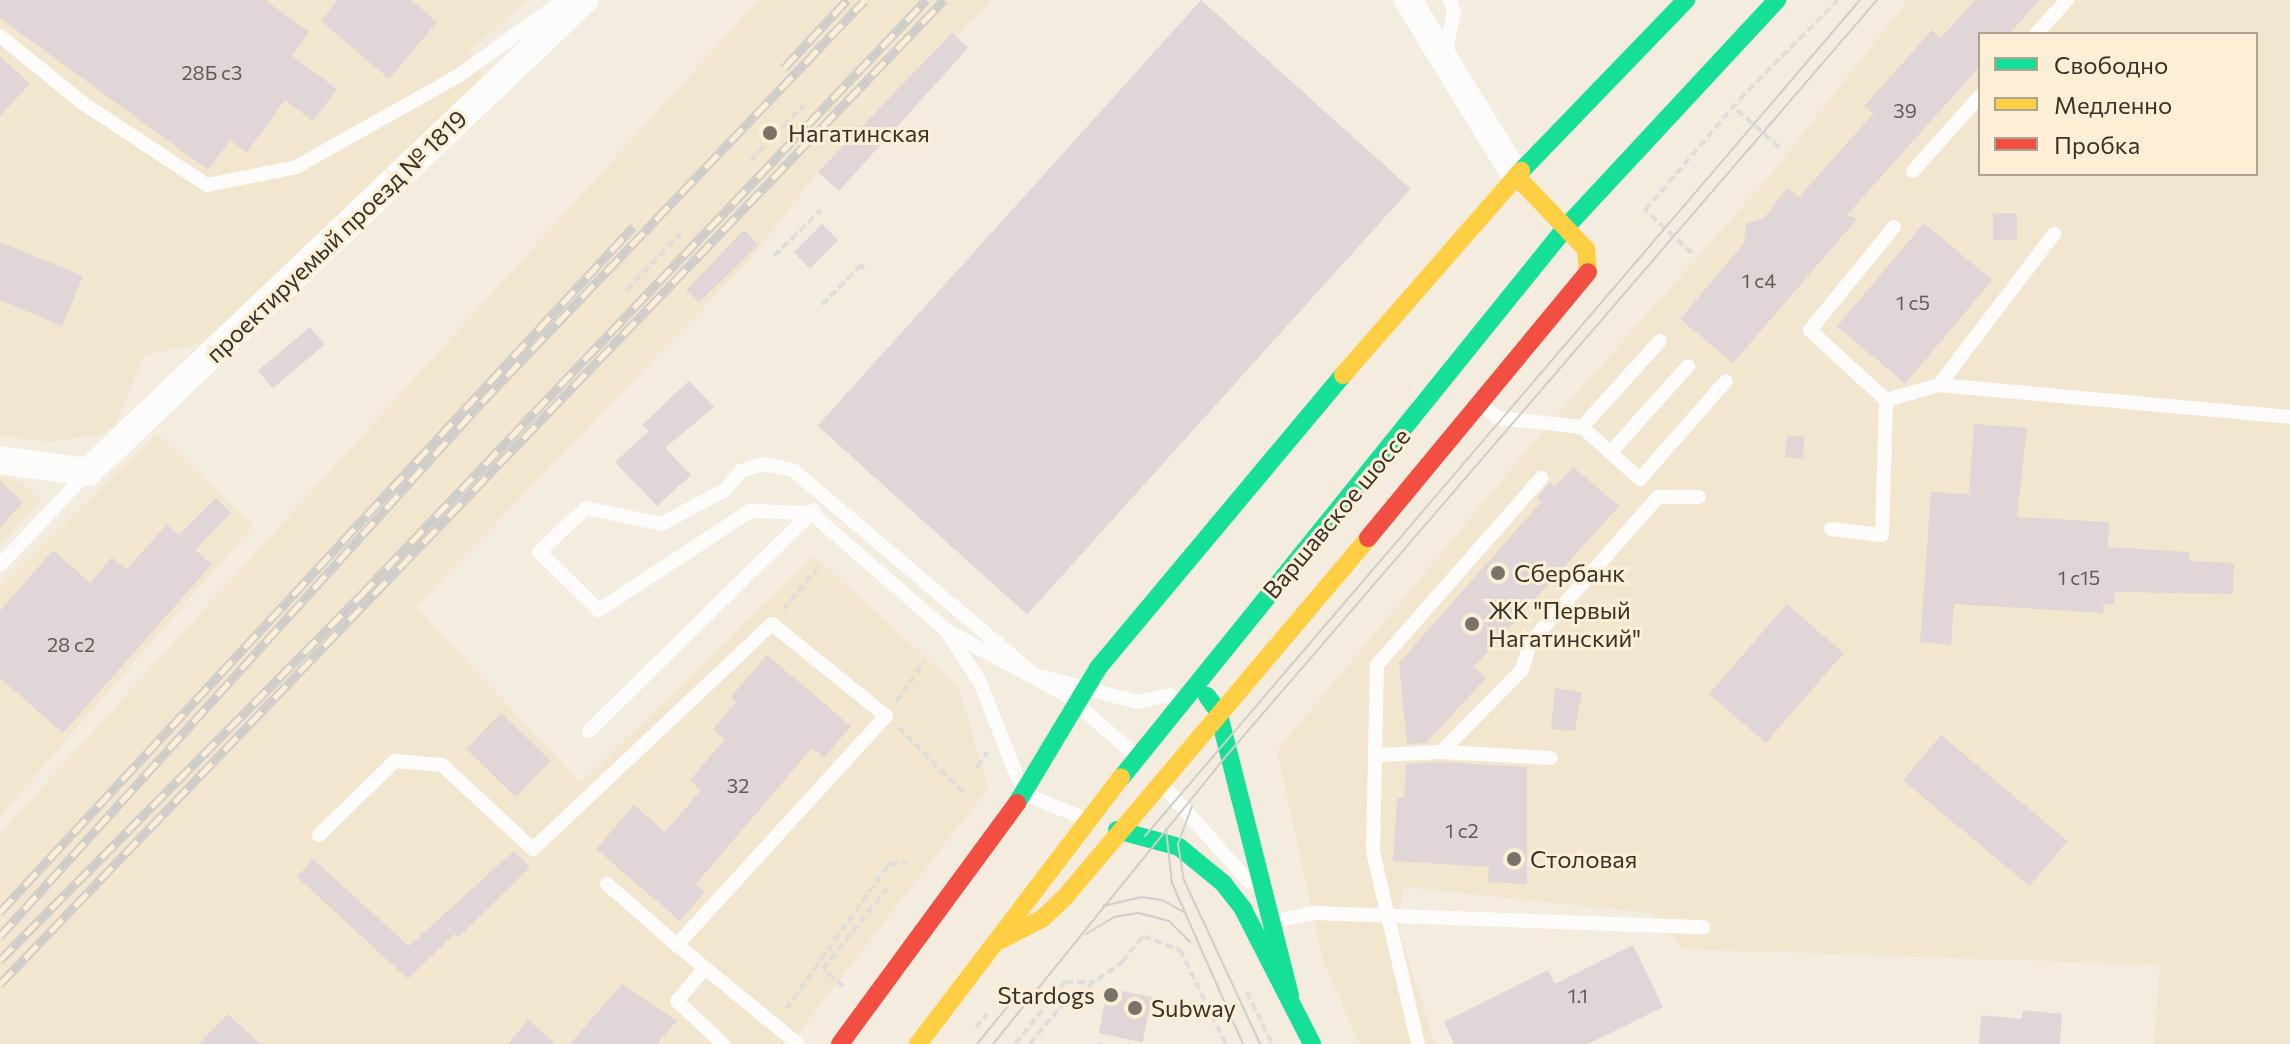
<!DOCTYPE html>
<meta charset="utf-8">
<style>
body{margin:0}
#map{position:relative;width:2290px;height:1044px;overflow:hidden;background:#f4ecdf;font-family:Commissioner,sans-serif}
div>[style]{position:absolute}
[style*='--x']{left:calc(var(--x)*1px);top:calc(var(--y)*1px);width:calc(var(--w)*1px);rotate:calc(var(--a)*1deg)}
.built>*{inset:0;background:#f3e6cf}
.building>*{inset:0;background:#e0d5d7;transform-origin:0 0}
.path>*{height:4px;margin-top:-2px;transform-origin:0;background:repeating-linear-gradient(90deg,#e0deda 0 8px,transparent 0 12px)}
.lane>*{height:14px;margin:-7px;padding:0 7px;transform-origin:7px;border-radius:7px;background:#fdfcfa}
.street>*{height:28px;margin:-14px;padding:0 14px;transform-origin:14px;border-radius:14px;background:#fdfcfa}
.fast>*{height:18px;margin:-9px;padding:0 9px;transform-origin:9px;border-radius:9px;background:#16e098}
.slow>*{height:18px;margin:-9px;padding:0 9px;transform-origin:9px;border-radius:9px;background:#ffcf43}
.jam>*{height:18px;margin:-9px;padding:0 9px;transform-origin:9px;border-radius:9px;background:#f24e42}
.tram>*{height:2px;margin:-1px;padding:0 1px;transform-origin:1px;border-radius:1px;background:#cfcdca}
.rail>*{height:9px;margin-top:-4.5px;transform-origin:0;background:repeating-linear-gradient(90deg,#fdeed6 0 18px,#cfcdca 0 36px);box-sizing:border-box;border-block:2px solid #cfcdca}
.dots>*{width:22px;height:22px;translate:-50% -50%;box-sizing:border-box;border:4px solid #fdeed6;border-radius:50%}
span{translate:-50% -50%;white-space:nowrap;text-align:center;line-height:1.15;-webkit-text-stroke:6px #fdeed6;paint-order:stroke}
.number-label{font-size:20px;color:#625b54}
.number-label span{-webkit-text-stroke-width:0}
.poi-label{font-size:24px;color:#383229}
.left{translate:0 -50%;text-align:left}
.right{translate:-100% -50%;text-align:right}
.street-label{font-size:24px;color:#383229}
.legend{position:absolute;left:1978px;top:32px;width:280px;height:144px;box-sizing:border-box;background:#fdeed6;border:2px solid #aea391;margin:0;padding:10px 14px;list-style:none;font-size:24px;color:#383229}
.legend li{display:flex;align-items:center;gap:16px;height:40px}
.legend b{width:40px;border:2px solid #aea391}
</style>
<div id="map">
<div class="built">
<div style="clip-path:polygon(0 0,527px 0,469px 52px,484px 78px,202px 343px,144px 355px,116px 424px,104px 434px,50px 442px,0 436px)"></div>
<div style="clip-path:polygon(759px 0,992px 0,818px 172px,750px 259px,415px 607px,581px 783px,814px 556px,959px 688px,988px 788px,790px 1044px,0 1044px,0 834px)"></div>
<div style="clip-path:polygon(evenodd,1908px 0,2290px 0,2290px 1044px,2154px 1044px,2160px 965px,1683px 949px,1651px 913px,1403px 887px,1399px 931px,1435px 1044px,1360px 1044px,1324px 964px,1277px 751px,1542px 432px,1770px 176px,1908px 0,1980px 34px,2256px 34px,2256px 174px,1980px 174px,1980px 34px)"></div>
<div style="clip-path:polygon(157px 434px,253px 526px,0 816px,0 587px)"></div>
<div style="clip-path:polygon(0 477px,19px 481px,41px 500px,0 544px)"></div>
</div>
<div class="building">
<div style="clip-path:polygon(0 0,265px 0,309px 32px,292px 56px,337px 89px,313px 121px,285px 100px,247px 152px,230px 140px,208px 170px,0 18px)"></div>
<div style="clip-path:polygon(338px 0,411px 0,437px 22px,389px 79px,321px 21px)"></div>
<div style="left:1201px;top:0;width:282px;height:573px;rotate:42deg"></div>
<div style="clip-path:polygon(1975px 0,2039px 0,2009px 34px,1980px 34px,1980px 66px,1846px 216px,1858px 218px,1733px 363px,1680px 319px,1744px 243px,1746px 224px,1764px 218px,1787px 188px,1799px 197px,1873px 114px,1864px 106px,1932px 30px,1941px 38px)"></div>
<div style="clip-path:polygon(952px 33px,968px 48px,839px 191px,818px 172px)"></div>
<div style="clip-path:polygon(0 56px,30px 84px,0 116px)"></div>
<div style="left:1993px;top:213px;width:24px;height:27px"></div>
<div style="left:1924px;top:223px;width:89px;height:135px;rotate:40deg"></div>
<div style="left:822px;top:224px;width:23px;height:40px;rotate:45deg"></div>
<div style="clip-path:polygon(744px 230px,758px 245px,699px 302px,686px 290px)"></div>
<div style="clip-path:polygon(0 242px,83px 276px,62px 326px,0 300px)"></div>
<div style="left:310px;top:327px;width:23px;height:68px;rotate:50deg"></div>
<div style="clip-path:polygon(689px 381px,714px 407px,665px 448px,691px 475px,657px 506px,615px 462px,649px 431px,642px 425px)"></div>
<div style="clip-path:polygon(1974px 424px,2027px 428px,2017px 517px,2109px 522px,2108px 547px,2189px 552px,2189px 561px,2234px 563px,2233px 594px,2115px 592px,2114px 605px,2104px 604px,2103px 613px,1954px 604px,1951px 645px,1920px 642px,1931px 492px,1969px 494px)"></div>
<div style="left:1787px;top:435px;width:18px;height:22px;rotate:6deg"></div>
<div style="clip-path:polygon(1573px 467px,1619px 506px,1474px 667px,1486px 678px,1426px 743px,1407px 744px,1399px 663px,1541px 502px,1537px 498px,1550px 482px,1555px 487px)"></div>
<div style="clip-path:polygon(0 481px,23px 502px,0 528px)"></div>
<div style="clip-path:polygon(216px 498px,231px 513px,195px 550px,212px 564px,63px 733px,0 678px,0 611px,53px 550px,90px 583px,112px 557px,126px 570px,167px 524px,179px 535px)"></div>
<div style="left:1787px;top:604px;width:75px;height:119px;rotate:41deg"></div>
<div style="clip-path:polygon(767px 655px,851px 726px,824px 758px,812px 748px,696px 884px,705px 892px,680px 921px,596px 849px,634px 805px,665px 832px,701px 790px,690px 780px,725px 739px,713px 729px,736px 702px,731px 697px)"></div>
<div style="clip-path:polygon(1555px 688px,1582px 692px,1575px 731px,1551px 729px)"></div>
<div style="left:501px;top:713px;width:69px;height:50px;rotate:44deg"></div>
<div style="left:1941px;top:735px;width:165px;height:59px;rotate:40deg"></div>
<div style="clip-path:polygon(1441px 762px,1527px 767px,1527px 884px,1488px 882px,1489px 867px,1393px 861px,1397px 798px,1404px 798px,1406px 764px)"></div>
<div style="clip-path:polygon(514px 851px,530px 867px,458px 938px,442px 922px,453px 935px,408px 979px,297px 877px,313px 859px,409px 946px)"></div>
<div style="clip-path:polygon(1633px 945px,1663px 1007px,1588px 1044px,1454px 1044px,1444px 1022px,1548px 970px,1555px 984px)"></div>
<div style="clip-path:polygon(622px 984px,677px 1021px,657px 1044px,570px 1044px)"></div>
<div style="left:1108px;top:988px;width:45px;height:46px;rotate:12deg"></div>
<div style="clip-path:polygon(2023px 1010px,2062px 1014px,2060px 1044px,1979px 1044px,1981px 1015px,2022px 1019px)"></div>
<div style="clip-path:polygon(228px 1014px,260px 1044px,199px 1044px)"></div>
<div style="clip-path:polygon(528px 1020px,556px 1044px,508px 1044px)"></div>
</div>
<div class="path">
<div style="--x:1737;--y:110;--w:57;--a:41.5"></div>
<div style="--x:750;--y:161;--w:78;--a:-46"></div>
<div style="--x:1692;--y:253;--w:64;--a:-137.5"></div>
<div style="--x:1645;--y:210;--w:146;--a:-49.4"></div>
<div style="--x:1740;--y:99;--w:139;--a:-45.3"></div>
<div style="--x:774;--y:256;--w:66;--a:-44.4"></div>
<div style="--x:627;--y:290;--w:79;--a:-46.5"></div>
<div style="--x:822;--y:305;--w:56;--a:-45.7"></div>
<div style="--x:861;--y:265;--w:5;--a:53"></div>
<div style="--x:783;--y:610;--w:53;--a:-50.3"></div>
<div style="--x:896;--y:702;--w:49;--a:-55"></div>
<div style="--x:898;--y:727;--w:93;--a:45"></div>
<div style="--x:977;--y:767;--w:18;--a:-56"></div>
<div style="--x:843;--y:986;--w:26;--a:-140"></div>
<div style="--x:823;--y:969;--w:105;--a:-51.6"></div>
<div style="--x:1247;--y:992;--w:58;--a:64.3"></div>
<div style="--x:786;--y:1009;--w:178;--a:-54.6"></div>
<div style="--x:889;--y:864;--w:18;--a:-3"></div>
<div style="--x:976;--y:1028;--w:18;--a:-52"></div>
<div style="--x:1015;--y:1044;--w:80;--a:-51.1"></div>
<div style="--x:1065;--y:982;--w:30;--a:0"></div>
<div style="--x:1030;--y:1044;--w:46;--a:-51.1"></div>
<div style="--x:1059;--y:1008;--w:78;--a:-36.1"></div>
<div style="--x:1122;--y:962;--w:33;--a:-51"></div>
<div style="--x:1143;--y:936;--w:40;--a:21"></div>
<div style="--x:1180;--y:950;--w:105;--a:63.9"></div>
<div style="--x:1099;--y:1044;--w:3;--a:0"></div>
</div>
<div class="lane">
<div style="--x:2036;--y:34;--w:46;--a:-47.6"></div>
<div style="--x:0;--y:36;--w:108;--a:39"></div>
<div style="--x:84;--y:104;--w:147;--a:33.4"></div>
<div style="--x:207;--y:185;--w:91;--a:-11.4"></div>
<div style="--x:296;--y:167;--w:186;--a:-29.3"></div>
<div style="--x:458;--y:76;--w:130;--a:-35.6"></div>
<div style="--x:1445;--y:55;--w:44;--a:-78.2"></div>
<div style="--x:1454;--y:12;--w:13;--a:-108"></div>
<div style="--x:1913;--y:171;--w:101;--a:-48.2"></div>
<div style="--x:1939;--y:385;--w:190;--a:-52.7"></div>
<div style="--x:1886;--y:400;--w:55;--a:-15.8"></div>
<div style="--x:1939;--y:385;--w:352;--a:5.2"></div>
<div style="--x:1484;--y:406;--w:18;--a:41"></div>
<div style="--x:1498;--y:418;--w:84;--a:6.1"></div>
<div style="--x:1582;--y:427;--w:78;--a:41.9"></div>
<div style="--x:1640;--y:479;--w:130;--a:-48.7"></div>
<div style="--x:1582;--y:427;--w:116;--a:-47.8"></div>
<div style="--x:1610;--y:453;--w:117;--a:-48.1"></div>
<div style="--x:1831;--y:529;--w:51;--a:6.7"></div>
<div style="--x:1882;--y:535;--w:135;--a:-88.3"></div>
<div style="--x:1886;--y:400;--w:103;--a:-137.4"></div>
<div style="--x:1810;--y:330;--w:133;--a:-50.8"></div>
<div style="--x:0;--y:565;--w:128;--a:-46.6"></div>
<div style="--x:946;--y:630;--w:62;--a:56.8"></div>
<div style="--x:980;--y:682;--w:120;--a:68.6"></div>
<div style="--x:1024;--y:794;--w:65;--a:21.8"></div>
<div style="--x:589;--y:731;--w:315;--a:-44.5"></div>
<div style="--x:1441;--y:752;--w:110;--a:3.1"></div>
<div style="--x:1134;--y:754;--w:88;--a:-138.7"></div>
<div style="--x:1068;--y:696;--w:139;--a:-151.6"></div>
<div style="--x:946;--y:630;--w:179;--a:-139.1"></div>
<div style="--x:811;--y:513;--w:61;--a:-178.1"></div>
<div style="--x:750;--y:511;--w:181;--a:146.7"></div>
<div style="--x:599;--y:610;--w:83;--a:-136"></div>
<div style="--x:539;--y:552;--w:64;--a:-43.1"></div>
<div style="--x:586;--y:508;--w:77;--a:12"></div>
<div style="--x:661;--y:524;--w:72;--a:-28"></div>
<div style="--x:725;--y:490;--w:25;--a:-50"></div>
<div style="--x:741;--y:471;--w:24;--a:-17"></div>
<div style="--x:764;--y:464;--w:30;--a:12"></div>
<div style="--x:793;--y:470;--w:317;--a:40.3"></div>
<div style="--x:1035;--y:675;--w:106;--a:14.8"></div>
<div style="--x:1137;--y:702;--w:34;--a:-12"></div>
<div style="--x:1379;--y:755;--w:62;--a:-2.8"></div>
<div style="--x:1441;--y:752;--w:115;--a:-45.4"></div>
<div style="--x:1522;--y:670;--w:28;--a:-73"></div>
<div style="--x:1530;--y:643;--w:194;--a:-48.8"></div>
<div style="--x:1658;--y:497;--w:41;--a:0"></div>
<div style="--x:1162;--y:784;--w:131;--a:48.4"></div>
<div style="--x:319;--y:835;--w:106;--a:-44.2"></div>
<div style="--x:395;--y:761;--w:47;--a:4.9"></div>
<div style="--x:442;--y:765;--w:124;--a:42.7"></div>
<div style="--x:533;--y:849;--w:328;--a:-43.3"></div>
<div style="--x:772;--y:624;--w:146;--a:38.9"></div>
<div style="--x:886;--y:716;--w:310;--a:132.4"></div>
<div style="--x:677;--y:945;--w:156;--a:39.3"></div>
<div style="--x:607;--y:884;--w:93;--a:41.1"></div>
<div style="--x:1276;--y:921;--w:40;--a:-12"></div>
<div style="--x:1315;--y:913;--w:389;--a:2.1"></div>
<div style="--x:705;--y:968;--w:43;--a:130.3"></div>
<div style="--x:677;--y:1001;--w:63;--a:43.1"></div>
<div style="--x:1418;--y:1044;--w:197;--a:-103.2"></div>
<div style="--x:1373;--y:852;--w:187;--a:-88.8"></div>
<div style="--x:1377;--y:665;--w:249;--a:-48.7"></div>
</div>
<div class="street">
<div style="--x:1408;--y:0;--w:206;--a:58.5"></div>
<div style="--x:0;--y:460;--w:89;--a:7.8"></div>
<div style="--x:88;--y:472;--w:685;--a:-43.58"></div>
</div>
<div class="fast">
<div style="--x:1521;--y:171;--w:238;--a:-46"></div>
<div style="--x:1207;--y:696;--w:19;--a:54"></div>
<div style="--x:1218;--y:711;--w:293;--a:75.8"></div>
<div style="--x:1121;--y:778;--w:710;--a:-51.06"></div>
<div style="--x:1567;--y:226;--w:309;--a:-47.1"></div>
<div style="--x:1017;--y:803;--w:157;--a:-59"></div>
<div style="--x:1098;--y:668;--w:382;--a:-50.1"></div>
<div style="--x:1117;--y:830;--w:64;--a:15.3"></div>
<div style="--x:1179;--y:847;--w:57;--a:39.3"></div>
<div style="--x:1223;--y:883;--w:33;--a:52"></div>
<div style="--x:1243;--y:909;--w:152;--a:62.9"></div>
</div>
<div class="slow">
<div style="--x:1516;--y:176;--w:101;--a:46.2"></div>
<div style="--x:1586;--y:249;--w:23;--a:85"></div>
<div style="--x:1343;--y:375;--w:271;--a:-48.9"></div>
<div style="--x:1001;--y:940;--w:47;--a:-27.6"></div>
<div style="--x:1043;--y:918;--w:30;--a:-44"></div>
<div style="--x:1065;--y:897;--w:470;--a:-49.8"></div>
<div style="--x:918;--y:1044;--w:335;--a:-52.7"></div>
</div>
<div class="jam">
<div style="--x:1368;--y:538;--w:345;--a:-50.4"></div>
<div style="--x:840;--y:1044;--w:299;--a:-53.7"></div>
</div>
<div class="tram">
<div style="--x:1192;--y:806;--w:40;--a:110.2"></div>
<div style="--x:1178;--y:844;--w:36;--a:81"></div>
<div style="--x:1184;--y:880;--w:181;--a:65.1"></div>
<div style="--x:1166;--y:829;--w:54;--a:83.7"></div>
<div style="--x:1172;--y:883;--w:176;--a:66.2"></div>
<div style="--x:1145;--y:836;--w:1100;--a:-49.46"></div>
<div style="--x:1103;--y:906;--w:39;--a:-13"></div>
<div style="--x:1141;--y:897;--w:21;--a:8"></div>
<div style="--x:1162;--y:900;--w:26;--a:29"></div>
<div style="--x:1086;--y:934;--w:33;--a:-31"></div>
<div style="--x:1114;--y:917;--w:25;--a:-9"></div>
<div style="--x:1139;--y:913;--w:31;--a:15"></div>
<div style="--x:1169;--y:921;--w:30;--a:45"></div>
<div style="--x:977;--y:1044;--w:63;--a:-50.8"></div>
<div style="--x:993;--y:1044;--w:373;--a:-51"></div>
<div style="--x:1228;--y:754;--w:995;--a:-49.28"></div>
</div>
<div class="rail">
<div style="--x:784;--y:68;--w:93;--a:-47.2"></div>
<div style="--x:0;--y:912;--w:933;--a:-47.26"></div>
<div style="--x:0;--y:936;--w:719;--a:-47.93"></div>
<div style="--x:482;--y:402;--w:555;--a:-46.39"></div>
<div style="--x:0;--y:960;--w:513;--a:-45.32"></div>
<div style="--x:361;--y:595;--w:821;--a:-46.48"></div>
<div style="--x:0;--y:984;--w:1364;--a:-46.19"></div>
</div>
<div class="dots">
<div style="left:770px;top:133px;background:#7a7369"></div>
<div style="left:1498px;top:573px;background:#7a7369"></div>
<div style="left:1472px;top:624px;background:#7a7369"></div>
<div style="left:1514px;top:859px;background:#7a7369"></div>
<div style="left:1111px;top:995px;background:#7a7369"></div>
<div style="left:1135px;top:1008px;background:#7a7369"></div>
</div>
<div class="number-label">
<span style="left:212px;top:72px">28Б с3</span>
<span style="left:1905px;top:110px">39</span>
<span style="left:1759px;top:280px">1 с4</span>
<span style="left:1913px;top:302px">1 с5</span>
<span style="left:2079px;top:577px">1 с15</span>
<span style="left:71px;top:644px">28 с2</span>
<span style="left:738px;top:785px">32</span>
<span style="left:1462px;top:830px">1 с2</span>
<span style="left:1578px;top:995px">1.1</span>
</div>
<div class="poi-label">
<span class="left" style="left:788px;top:133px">Нагатинская</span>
<span class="left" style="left:1514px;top:573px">Сбербанк</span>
<span class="left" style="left:1488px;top:624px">ЖК "Первый<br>Нагатинский"</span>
<span class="left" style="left:1530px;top:859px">Столовая</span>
<span class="right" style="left:1095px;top:995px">Stardogs</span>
<span class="left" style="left:1151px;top:1008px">Subway</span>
</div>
<div class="street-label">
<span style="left:336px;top:236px;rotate:-44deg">проектируемый проезд № 1819</span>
<span style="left:1336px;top:513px;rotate:-50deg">Варшавское шоссе</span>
</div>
<ul class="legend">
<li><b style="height:10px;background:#16e098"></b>Свободно</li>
<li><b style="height:10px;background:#ffcf43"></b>Медленно</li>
<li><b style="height:10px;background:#f24e42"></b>Пробка</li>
</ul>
</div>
